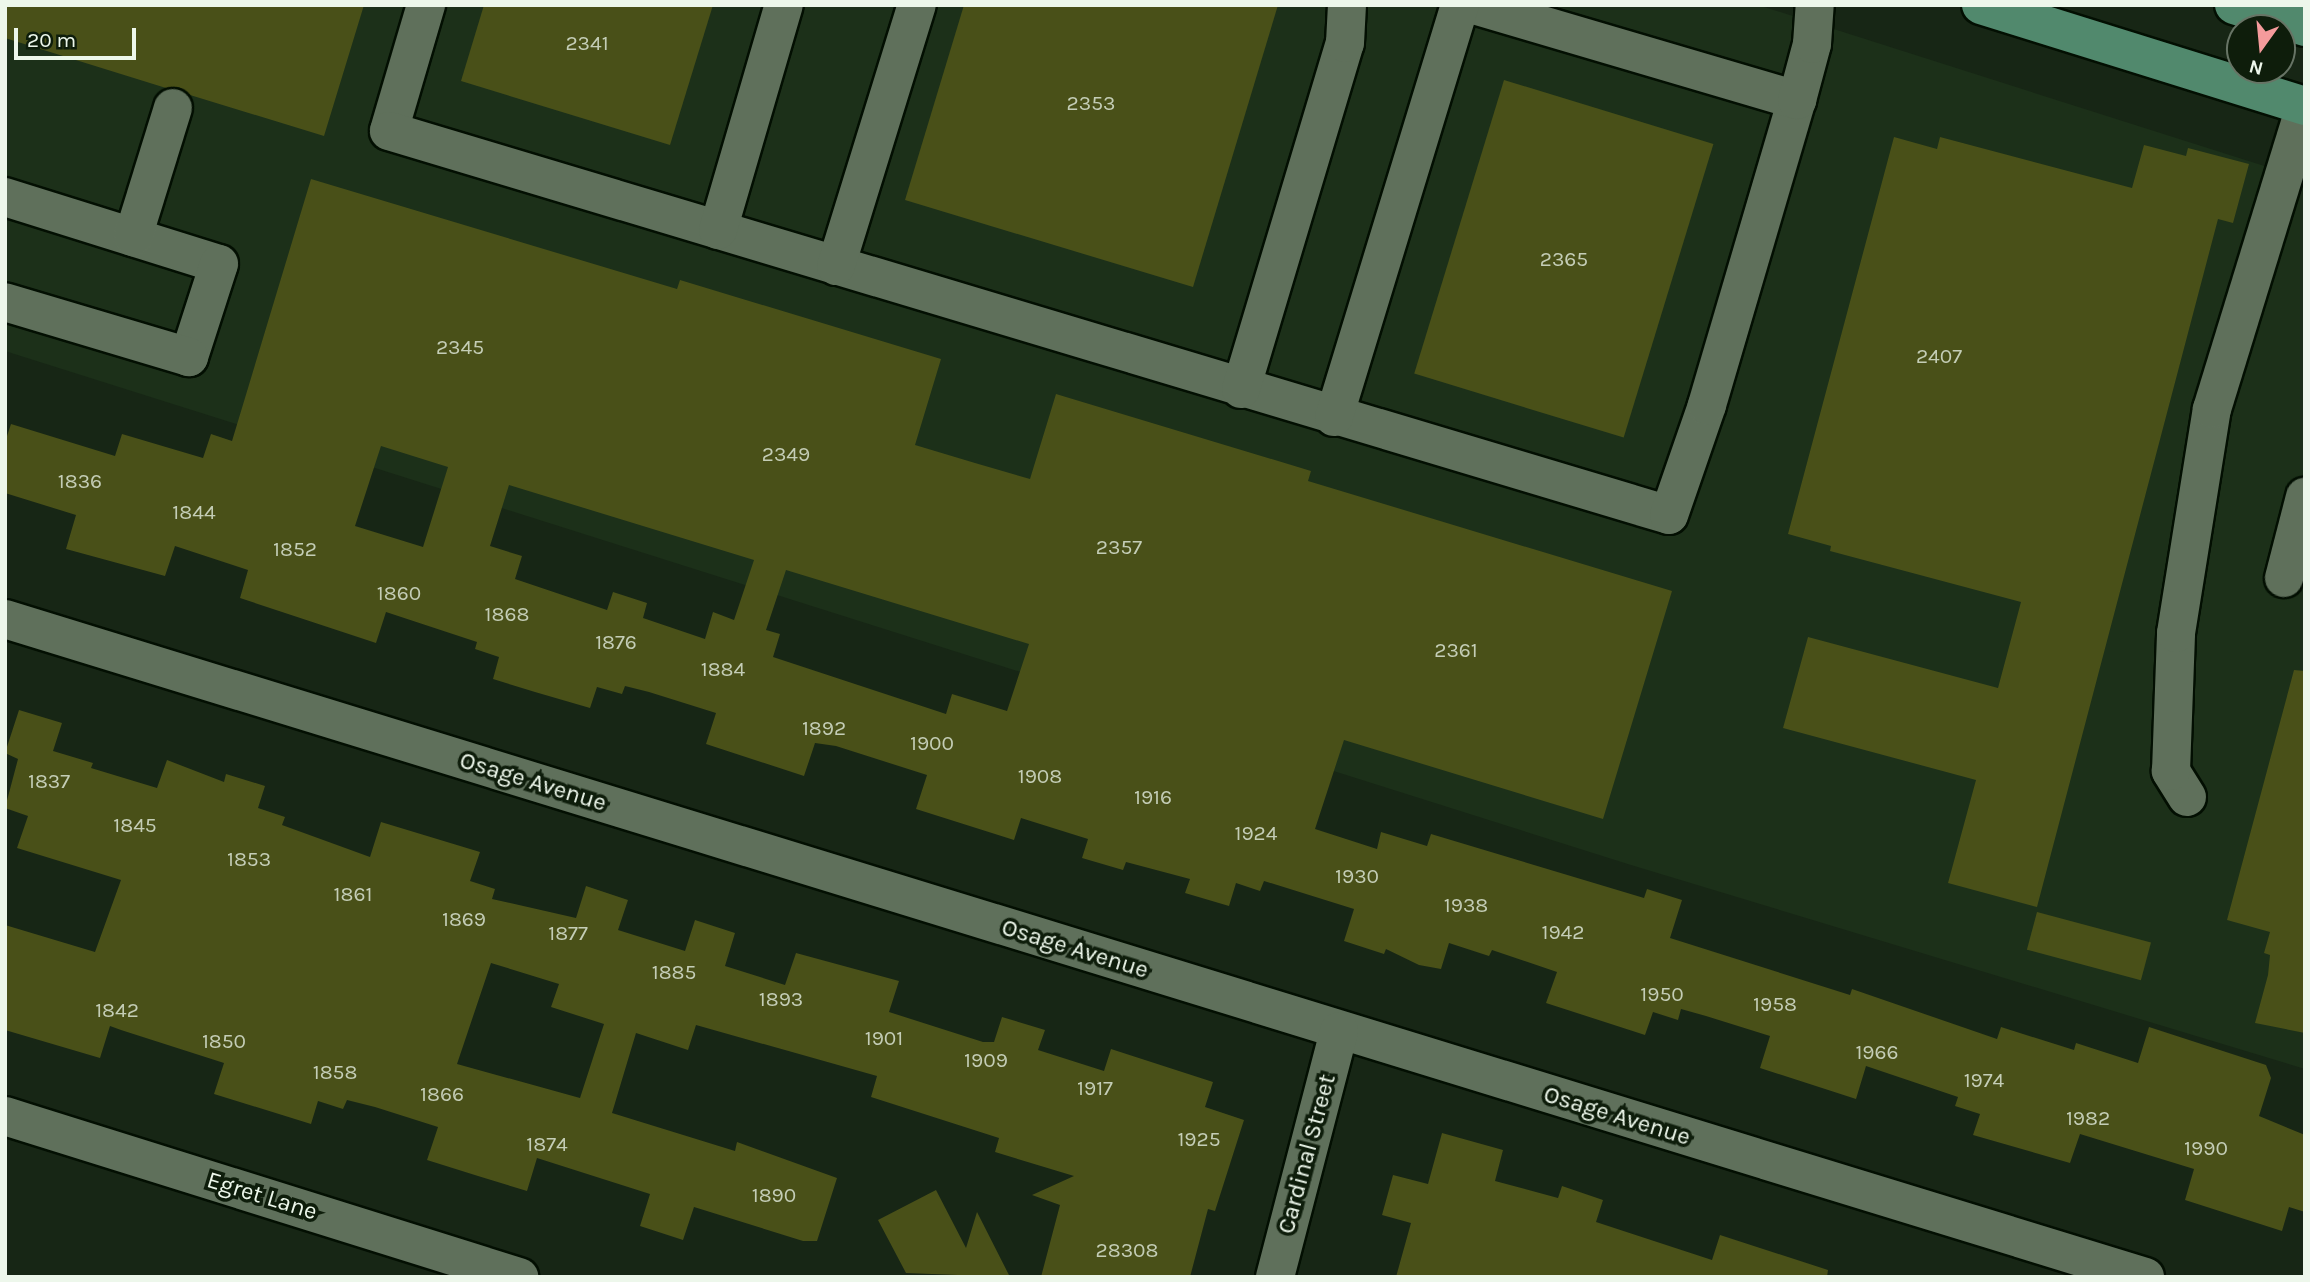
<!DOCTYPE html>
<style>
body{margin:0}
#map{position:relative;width:2310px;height:1282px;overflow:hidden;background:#172615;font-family:Karla,sans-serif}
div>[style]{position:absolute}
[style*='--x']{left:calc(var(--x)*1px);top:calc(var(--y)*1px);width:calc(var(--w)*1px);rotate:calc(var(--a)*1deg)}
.built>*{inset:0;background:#1c3019}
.building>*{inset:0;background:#495018;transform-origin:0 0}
.roads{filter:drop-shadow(2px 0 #030f02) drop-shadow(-2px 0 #030f02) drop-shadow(0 2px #030f02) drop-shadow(0 -2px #030f02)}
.minor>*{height:38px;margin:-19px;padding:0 19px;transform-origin:19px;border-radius:19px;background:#5f705b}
.major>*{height:38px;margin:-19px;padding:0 19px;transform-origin:19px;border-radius:19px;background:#51896d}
span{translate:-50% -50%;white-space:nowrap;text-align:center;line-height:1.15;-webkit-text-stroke:7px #0e1d0b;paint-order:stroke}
.number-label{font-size:21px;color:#c4cdb6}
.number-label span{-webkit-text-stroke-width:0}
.street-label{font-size:24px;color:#edf7eb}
.frame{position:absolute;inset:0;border:7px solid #edf7eb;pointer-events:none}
.north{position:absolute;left:2226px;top:14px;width:70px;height:70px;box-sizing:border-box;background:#0e1d0b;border:2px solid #677465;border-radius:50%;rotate:195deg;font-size:19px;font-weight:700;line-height:28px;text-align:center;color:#edf7eb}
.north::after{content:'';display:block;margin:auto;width:24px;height:32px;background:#f59b9c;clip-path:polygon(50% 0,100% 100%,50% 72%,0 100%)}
.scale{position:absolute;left:14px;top:28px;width:122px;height:32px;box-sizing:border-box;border:4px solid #edf7eb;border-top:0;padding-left:9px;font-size:21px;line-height:24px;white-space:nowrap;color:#edf7eb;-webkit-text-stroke:5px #0e1d0b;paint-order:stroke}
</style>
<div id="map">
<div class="built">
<div style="clip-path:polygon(5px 5px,1758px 5px,2305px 179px,2305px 1069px,1631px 865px,5px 351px)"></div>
</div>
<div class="building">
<div style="clip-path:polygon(5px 5px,364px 5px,324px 136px,190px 95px,179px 87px,166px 88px,5px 38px)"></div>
<div style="clip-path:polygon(484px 5px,713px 5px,670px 145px,461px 81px)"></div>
<div style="clip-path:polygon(964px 5px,1278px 5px,1193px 287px,905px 200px)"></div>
<div style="left:1504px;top:80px;width:219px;height:307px;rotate:17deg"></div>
<div style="clip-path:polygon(1894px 137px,1937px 149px,1940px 137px,2132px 188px,2144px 145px,2186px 156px,2188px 148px,2249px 164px,2233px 223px,2218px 219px,2037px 907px,1948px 883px,1976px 780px,1783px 728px,1808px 637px,1998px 688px,2021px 602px,1830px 551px,1831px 546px,1788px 534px)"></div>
<div style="clip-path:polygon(evenodd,311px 179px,677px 289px,680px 280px,941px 359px,915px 445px,975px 463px,1030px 479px,1056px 394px,1311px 471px,1308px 481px,1672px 591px,1603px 819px,1344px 740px,1315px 829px,1377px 849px,1381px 832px,1427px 846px,1431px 834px,1644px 898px,1647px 889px,1682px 900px,1670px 938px,1850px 995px,1852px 989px,1997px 1039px,2001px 1027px,2074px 1050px,2076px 1043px,2138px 1063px,2149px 1027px,2266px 1065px,2271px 1078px,2259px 1116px,2305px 1135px,2305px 1212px,2289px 1207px,2282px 1231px,2185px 1200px,2194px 1169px,2080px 1134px,2070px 1163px,1973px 1135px,1980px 1114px,1955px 1106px,1958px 1097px,1866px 1066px,1856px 1099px,1760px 1068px,1770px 1036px,1706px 1016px,1681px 1009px,1678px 1020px,1653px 1012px,1645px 1035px,1546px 1003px,1557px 972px,1492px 950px,1489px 956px,1449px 943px,1441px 969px,1419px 965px,1386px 949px,1384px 954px,1344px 941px,1354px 909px,1264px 881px,1260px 891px,1236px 883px,1229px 906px,1185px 893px,1190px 879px,1126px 862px,1123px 870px,1082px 858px,1088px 839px,1021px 818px,1014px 840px,916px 809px,927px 775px,836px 746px,815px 743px,804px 776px,706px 744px,716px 713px,649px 692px,625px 686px,622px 694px,597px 687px,590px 708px,535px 692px,493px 679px,499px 657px,475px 649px,477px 642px,386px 612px,376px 643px,240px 598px,248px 570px,175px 546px,165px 576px,66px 549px,76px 515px,5px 493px,5px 442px,11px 424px,115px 456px,122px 434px,203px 458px,211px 434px,232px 441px,311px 179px,381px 446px,448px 467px,423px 547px,355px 526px,381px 446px,311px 179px,509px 485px,754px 560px,734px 620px,713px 612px,705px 639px,643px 618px,647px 603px,613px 592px,607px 610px,515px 579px,522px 556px,490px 546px,509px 485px,311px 179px,786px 570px,1029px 644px,1007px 711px,952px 694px,946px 714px,773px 657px,780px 634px,766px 630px,786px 570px)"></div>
<div style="clip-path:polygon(2294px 670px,2305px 671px,2305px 1033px,2255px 1023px,2268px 975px,2270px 955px,2264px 953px,2270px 932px,2227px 920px)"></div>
<div style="clip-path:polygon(evenodd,19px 710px,62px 723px,53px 751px,93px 763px,91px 768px,157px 788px,167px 760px,224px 782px,226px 774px,265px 786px,258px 808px,285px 817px,282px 825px,370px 857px,381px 822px,480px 852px,470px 881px,495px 889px,492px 899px,576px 918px,586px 886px,628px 900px,618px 930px,685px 951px,695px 920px,735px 933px,725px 966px,785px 985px,796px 953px,899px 981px,889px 1012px,983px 1042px,994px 1042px,1002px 1017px,1045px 1030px,1038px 1050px,1104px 1071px,1111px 1049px,1213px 1082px,1205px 1107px,1244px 1120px,1215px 1211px,1208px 1209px,1190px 1277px,1041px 1277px,1060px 1205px,1032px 1195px,1074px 1176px,995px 1152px,999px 1138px,871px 1097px,877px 1076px,696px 1025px,688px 1050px,636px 1033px,612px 1113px,735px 1151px,737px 1142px,837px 1178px,817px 1241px,803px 1241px,694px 1207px,683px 1240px,640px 1226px,650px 1194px,537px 1158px,527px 1191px,478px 1176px,427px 1160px,438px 1127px,375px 1107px,347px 1100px,343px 1109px,318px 1101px,311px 1124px,214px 1094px,224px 1063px,121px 1030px,110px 1026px,100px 1058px,5px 1030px,5px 925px,95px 952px,121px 880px,17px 848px,28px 816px,5px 808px,18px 759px,5px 753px,19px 710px,491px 963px,559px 984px,551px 1007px,604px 1024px,580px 1098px,457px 1064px,491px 963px)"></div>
<div style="left:2037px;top:912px;width:118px;height:39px;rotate:15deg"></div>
<div style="clip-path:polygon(1442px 1133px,1503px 1150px,1495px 1181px,1558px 1198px,1562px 1186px,1603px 1200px,1596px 1222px,1712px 1260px,1720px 1235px,1828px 1270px,1827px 1277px,1396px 1277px,1411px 1223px,1382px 1215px,1393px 1175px,1428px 1184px)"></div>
<div style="clip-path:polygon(936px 1190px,966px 1248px,977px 1212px,1010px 1277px,906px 1273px,878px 1220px)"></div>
</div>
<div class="roads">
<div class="minor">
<div style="--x:426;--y:5;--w:131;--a:106.4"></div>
<div style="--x:389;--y:131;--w:1336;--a:16.7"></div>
<div style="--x:1669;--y:515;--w:116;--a:-70.9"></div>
<div style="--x:1707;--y:405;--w:318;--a:-73.6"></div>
<div style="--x:1474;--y:5;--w:337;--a:16.4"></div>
<div style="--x:1797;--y:100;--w:58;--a:-75"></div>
<div style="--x:1812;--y:44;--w:39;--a:-86"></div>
<div style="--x:5;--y:197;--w:224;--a:17.4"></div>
<div style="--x:219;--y:264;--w:98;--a:107.9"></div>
<div style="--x:189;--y:357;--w:192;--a:-163.4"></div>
<div style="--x:718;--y:230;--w:234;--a:-73.7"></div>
<div style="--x:133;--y:237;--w:135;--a:-72.8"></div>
<div style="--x:836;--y:266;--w:273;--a:-72.8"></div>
<div style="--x:1241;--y:389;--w:361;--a:-73.3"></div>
<div style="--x:1345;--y:43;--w:38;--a:-87"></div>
<div style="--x:1334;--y:417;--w:431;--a:-73"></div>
<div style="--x:2284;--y:578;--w:84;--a:-75.5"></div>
<div style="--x:5;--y:619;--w:2239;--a:17.09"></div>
<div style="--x:2187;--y:797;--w:31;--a:-122"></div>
<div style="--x:2171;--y:771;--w:138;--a:-87.9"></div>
<div style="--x:2176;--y:633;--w:227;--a:-80.9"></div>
<div style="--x:2212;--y:409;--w:316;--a:-72.9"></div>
<div style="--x:5;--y:1116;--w:539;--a:17.39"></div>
<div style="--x:1275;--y:1277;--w:254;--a:-75.4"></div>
</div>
<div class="major">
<div style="--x:1981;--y:5;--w:339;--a:17.3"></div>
<div style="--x:2234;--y:5;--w:74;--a:17.2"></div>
</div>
</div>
<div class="number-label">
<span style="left:587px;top:43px">2341</span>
<span style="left:1091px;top:103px">2353</span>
<span style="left:1564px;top:259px">2365</span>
<span style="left:460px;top:347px">2345</span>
<span style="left:1939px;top:356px">2407</span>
<span style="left:786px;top:454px">2349</span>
<span style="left:80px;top:481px">1836</span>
<span style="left:194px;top:512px">1844</span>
<span style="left:1119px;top:547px">2357</span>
<span style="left:295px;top:549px">1852</span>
<span style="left:399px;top:593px">1860</span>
<span style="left:507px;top:614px">1868</span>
<span style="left:616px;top:642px">1876</span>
<span style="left:1456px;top:650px">2361</span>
<span style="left:723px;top:669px">1884</span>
<span style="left:824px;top:728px">1892</span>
<span style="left:932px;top:743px">1900</span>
<span style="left:1040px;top:776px">1908</span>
<span style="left:49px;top:781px">1837</span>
<span style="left:1153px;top:797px">1916</span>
<span style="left:135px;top:825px">1845</span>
<span style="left:1256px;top:833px">1924</span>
<span style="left:249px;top:859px">1853</span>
<span style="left:1357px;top:876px">1930</span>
<span style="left:353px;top:894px">1861</span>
<span style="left:1466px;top:905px">1938</span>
<span style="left:464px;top:919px">1869</span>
<span style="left:1563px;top:932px">1942</span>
<span style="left:568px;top:933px">1877</span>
<span style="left:674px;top:972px">1885</span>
<span style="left:1662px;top:994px">1950</span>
<span style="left:781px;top:999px">1893</span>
<span style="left:1775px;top:1004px">1958</span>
<span style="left:117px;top:1010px">1842</span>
<span style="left:884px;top:1038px">1901</span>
<span style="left:224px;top:1041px">1850</span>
<span style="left:1877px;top:1052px">1966</span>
<span style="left:986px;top:1060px">1909</span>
<span style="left:335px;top:1072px">1858</span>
<span style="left:1984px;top:1080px">1974</span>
<span style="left:1095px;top:1088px">1917</span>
<span style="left:442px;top:1094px">1866</span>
<span style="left:2088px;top:1118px">1982</span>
<span style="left:1199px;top:1139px">1925</span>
<span style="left:547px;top:1144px">1874</span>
<span style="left:2206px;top:1148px">1990</span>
<span style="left:774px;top:1195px">1890</span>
<span style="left:1127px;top:1250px">28308</span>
</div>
<div class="street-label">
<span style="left:533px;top:782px;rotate:17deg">Osage Avenue</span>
<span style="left:1075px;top:949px;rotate:17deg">Osage Avenue</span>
<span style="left:1617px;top:1116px;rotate:17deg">Osage Avenue</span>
<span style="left:1307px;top:1154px;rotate:-75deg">Cardinal Street</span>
<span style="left:262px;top:1196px;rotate:17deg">Egret Lane</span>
</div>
<div class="frame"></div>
<div class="north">N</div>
<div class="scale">20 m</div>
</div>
